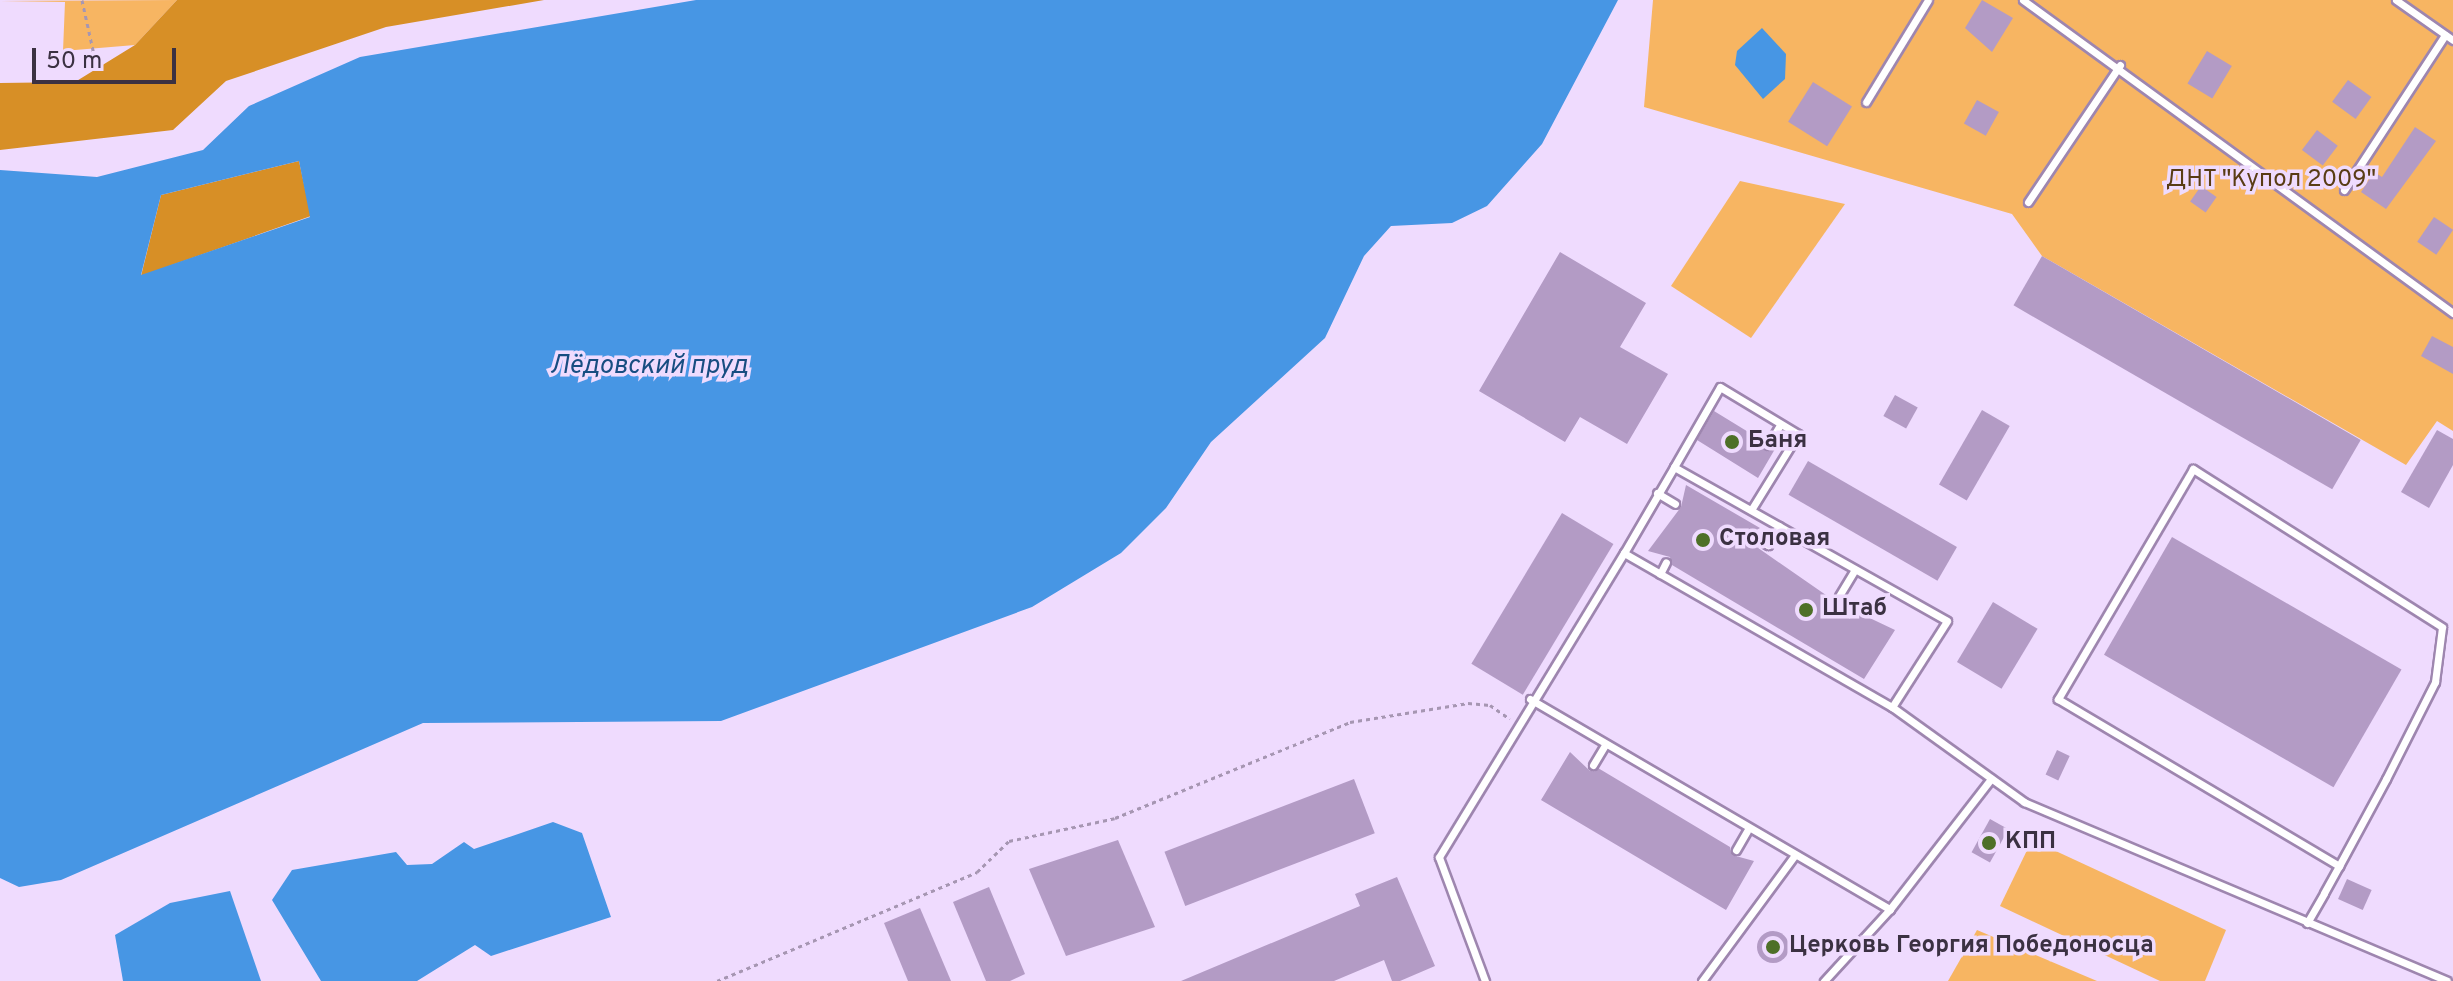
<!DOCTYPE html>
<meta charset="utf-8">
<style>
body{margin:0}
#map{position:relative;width:2453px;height:981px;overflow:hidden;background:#efdbfe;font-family:Overpass,sans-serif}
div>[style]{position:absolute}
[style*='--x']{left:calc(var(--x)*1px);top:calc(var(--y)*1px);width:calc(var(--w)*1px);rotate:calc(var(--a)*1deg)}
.green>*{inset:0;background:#f7b562}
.forest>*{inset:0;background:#d78f26}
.water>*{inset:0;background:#4796e4}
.building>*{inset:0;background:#b39bc5;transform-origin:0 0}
.round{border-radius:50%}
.path>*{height:3px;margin-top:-1.5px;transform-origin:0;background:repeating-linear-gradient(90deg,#a696b2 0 4px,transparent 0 8px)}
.roads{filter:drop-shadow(2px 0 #9e86af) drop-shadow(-2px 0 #9e86af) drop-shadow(0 2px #9e86af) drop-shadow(0 -2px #9e86af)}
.service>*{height:7px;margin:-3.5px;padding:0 3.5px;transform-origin:3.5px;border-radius:3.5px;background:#fff}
.dots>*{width:22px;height:22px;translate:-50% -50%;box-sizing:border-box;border:4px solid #efdbfe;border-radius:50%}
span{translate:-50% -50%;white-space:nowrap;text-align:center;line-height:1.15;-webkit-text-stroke:7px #efdbfe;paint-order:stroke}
.park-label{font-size:24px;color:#593c14}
.poi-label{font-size:24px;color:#3b3142;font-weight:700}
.left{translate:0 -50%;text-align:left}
.water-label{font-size:26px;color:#174d81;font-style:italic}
.scale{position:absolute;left:32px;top:48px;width:144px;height:36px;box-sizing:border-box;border:4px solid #3b3142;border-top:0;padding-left:10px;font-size:24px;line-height:28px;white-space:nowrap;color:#3b3142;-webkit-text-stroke:6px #efdbfe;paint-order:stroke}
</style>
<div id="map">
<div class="green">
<div style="clip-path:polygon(177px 0,135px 45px,63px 51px,65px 2px,0 1px)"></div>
<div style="clip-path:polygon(1653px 0,2453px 0,2453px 431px,2437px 421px,2406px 465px,2042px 256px,2012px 214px,1644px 107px)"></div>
<div style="clip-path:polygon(1740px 181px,1845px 204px,1751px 338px,1671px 286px)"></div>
<div style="clip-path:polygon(2032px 840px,2226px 930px,2205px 981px,2160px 981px,2000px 906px)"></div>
<div style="clip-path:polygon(1977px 930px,2097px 981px,1948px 981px)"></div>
</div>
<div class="forest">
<div style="clip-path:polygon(177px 0,544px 0,386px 27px,226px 81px,173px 130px,0 150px,0 83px,75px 82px,135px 45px)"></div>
<div style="clip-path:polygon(299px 161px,311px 216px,141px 276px,161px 195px)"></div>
</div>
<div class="water">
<div style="clip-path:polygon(evenodd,696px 0,1618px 0,1542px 144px,1487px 206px,1452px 223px,1391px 226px,1364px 256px,1325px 338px,1211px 442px,1166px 508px,1121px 553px,1032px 607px,721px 721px,423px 723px,61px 880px,19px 887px,0 878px,0 170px,97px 177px,203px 150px,249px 106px,360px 57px,696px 0,299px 161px,310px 217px,141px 275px,161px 195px,299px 161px)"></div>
<div style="clip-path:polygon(1762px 28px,1786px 54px,1785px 79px,1763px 99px,1735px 65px,1737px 51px)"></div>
<div style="clip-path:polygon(553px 822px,582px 833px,611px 917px,491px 956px,475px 945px,417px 981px,321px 981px,272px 900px,292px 870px,396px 852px,407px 865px,432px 864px,464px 842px,474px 849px)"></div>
<div style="clip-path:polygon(230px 891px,261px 981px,123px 981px,115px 935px,170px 903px)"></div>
</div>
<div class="building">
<div style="clip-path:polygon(1982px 0,2013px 18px,1992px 52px,1965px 28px)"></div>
<div style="left:2207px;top:51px;width:29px;height:38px;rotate:31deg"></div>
<div style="left:2348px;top:80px;width:29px;height:27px;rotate:36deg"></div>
<div style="left:1813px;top:82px;width:46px;height:47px;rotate:32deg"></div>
<div style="left:1977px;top:100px;width:25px;height:27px;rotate:29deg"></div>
<div style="clip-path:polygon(2415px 127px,2436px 141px,2386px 209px,2361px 192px,2374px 172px,2382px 177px)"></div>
<div style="left:2317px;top:130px;width:26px;height:25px;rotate:37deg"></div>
<div style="left:2201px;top:186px;width:19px;height:19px;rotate:35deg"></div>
<div style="left:2434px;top:217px;width:23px;height:30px;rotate:34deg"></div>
<div style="clip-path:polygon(1560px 252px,1646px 303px,1620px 347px,1668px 374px,1627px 444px,1580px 417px,1565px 442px,1479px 391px)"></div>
<div style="left:2042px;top:256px;width:368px;height:57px;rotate:30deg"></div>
<div style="clip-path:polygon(2432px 336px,2453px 347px,2453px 374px,2421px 356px)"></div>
<div style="left:1895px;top:395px;width:26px;height:24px;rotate:29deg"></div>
<div style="left:1982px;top:410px;width:32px;height:86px;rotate:30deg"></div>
<div style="clip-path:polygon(1714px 411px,1763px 441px,1764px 450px,1775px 449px,1758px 478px,1697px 440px)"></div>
<div style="clip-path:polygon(2437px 430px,2453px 439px,2453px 465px,2429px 508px,2401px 492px)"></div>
<div style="left:1808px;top:461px;width:172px;height:39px;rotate:30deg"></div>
<div style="clip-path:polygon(1686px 485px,1760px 528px,1750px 534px,1751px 543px,1836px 602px,1895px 630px,1864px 679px,1672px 565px,1670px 557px,1648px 551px,1681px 507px)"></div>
<div style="left:1562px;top:513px;width:60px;height:176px;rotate:31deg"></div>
<div style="left:2172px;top:537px;width:265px;height:136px;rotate:30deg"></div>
<div style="left:1993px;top:602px;width:52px;height:70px;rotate:31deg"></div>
<div style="left:2057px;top:750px;width:14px;height:27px;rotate:25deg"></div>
<div style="clip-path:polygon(1570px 752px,1590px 771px,1598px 768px,1730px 847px,1732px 855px,1754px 861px,1726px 910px,1541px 800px)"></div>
<div style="left:1354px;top:779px;width:58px;height:203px;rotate:69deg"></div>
<div style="left:1990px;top:819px;width:21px;height:38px;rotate:29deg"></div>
<div style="clip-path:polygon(1118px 840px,1155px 927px,1066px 956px,1029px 869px)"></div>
<div style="clip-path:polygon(1397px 877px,1435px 966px,1400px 981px,1392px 981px,1384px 960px,1334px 981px,1181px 981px,1360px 906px,1355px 894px)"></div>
<div style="left:2347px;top:879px;width:27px;height:22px;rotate:24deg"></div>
<div style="clip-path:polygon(989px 887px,1025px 974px,1010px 981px,986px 981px,953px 902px)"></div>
<div style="clip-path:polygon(920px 908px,951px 981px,908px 981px,884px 923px)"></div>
<div class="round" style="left:1757px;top:931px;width:32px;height:32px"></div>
</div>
<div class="path">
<div style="--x:82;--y:0;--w:60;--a:77.6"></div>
<div style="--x:717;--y:981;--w:282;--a:-22.7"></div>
<div style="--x:977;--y:872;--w:45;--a:-44.1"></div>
<div style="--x:1009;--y:841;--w:108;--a:-12.2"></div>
<div style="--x:1115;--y:818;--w:254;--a:-22.2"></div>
<div style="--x:1350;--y:722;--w:120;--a:-9.1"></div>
<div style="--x:1468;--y:703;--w:22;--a:5"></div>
<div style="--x:1490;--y:705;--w:24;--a:35"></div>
</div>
<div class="roads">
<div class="service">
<div style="--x:2023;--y:0;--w:532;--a:36.05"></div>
<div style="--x:2396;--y:0;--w:70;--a:35.1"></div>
<div style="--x:1866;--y:102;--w:119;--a:-58.7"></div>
<div style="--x:2344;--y:190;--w:185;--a:-56.9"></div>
<div style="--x:2028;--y:202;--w:165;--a:-56.1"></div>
<div style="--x:1768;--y:445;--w:23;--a:-59"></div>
<div style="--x:1674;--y:467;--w:92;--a:-60.1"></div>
<div style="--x:1720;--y:387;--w:91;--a:31.1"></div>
<div style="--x:1798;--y:434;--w:89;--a:121.7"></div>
<div style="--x:1657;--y:493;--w:21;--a:31"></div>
<div style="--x:1755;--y:538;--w:15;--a:28"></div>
<div style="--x:1768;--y:545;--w:22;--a:-60"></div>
<div style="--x:1624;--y:553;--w:99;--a:-59.8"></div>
<div style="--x:1674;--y:467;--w:313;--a:29.4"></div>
<div style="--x:1947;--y:621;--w:102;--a:122.6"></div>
<div style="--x:1660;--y:574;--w:13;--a:-63"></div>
<div style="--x:1839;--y:596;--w:31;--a:-59"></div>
<div style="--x:1530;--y:699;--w:417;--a:30.3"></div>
<div style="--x:1890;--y:909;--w:98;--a:132.5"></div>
<div style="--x:1593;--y:765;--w:23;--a:-59"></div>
<div style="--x:1736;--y:850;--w:22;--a:-60"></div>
<div style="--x:1890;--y:909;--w:165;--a:-52.2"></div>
<div style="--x:2307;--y:923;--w:34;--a:-60"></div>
<div style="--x:2324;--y:893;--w:31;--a:-61"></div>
<div style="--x:2339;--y:866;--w:99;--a:-61.6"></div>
<div style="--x:2386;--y:779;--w:109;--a:-63.2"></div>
<div style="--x:2435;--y:682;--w:55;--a:-82.7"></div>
<div style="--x:2442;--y:627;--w:295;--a:-147.6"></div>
<div style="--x:2193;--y:469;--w:267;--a:120.4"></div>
<div style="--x:2058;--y:699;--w:327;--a:30.7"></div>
<div style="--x:1485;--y:981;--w:132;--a:-110.4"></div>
<div style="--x:1439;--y:857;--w:356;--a:-58.7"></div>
<div style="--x:1624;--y:553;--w:309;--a:29.9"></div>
<div style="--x:1892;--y:707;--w:163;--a:35.7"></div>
<div style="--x:2024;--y:802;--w:459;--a:22.9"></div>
<div style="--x:1702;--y:981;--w:155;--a:-53.6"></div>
</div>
</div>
<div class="dots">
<div style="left:1732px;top:442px;background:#4e7028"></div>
<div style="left:1703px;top:540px;background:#4e7028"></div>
<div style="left:1806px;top:610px;background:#4e7028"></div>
<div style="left:1989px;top:843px;background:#4e7028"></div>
<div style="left:1773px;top:947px;background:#4e7028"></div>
</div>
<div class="park-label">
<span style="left:2271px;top:181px">ДНТ "Купол 2009"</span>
</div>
<div class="poi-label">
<span class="left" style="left:1748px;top:442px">Баня</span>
<span class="left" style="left:1719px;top:540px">Столовая</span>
<span class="left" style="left:1822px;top:610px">Штаб</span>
<span class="left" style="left:2005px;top:843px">КПП</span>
<span class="left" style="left:1789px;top:947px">Церковь Георгия Победоносца</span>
</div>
<div class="water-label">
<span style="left:649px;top:367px">Лёдовский пруд</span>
</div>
<div class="scale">50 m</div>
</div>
